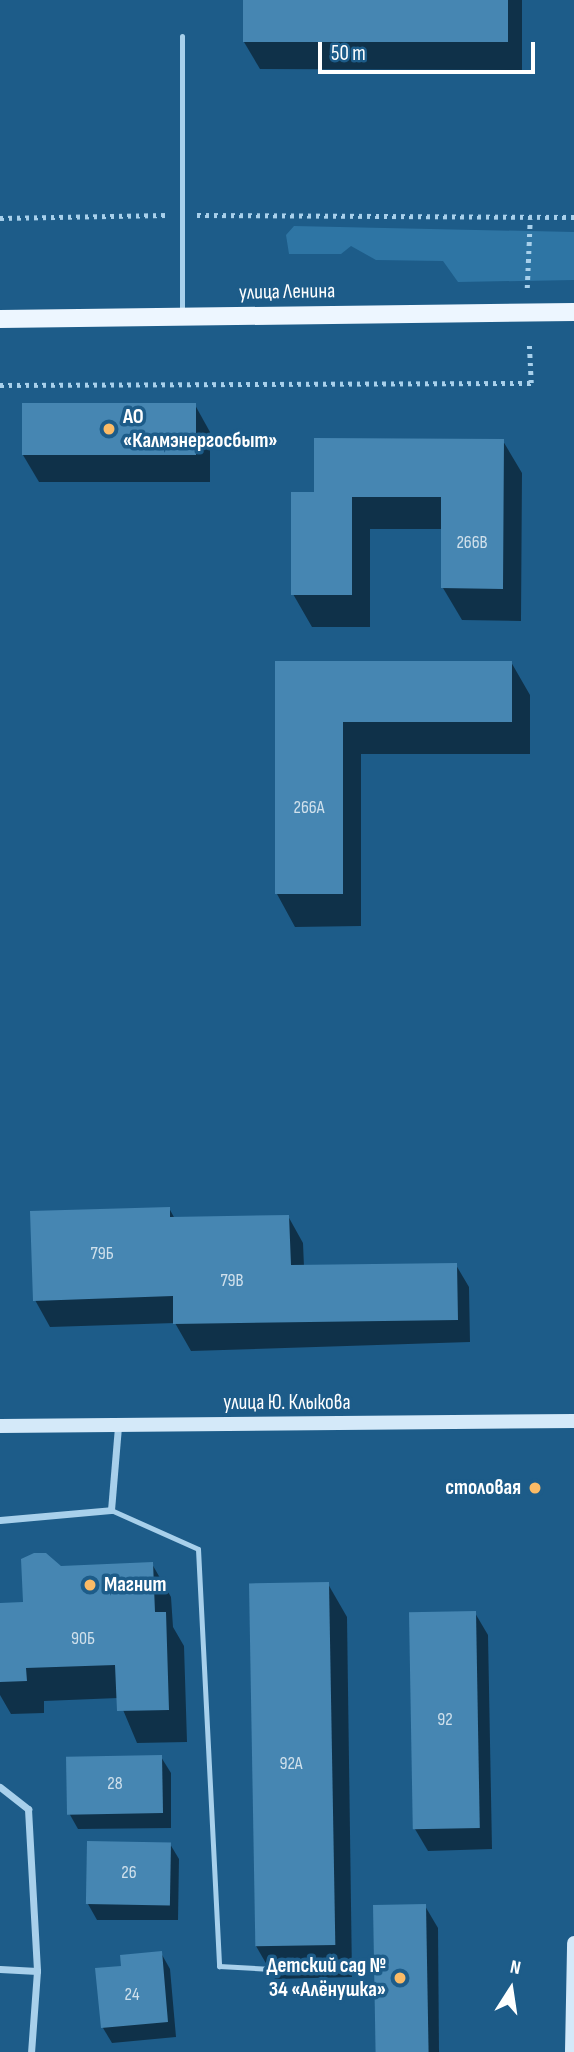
<!DOCTYPE html>
<meta charset="utf-8">
<style>
body{margin:0}
#map{position:relative;width:574px;height:2052px;overflow:hidden;background:#1d5c89;font-family:"Sofia Sans Condensed",sans-serif}
div>[style]{position:absolute}
[style*='--x']{left:calc(var(--x)*1px);top:calc(var(--y)*1px);width:calc(var(--w)*1px);rotate:calc(var(--a)*1deg)}
.green>*{inset:0;background:#2e75a4}
.shadow>*{inset:0;background:#0007}
.building>*{inset:0;background:#4686b2;transform-origin:0 0}
.path>*{height:4.5px;margin-top:-2.25px;transform-origin:0;background:repeating-linear-gradient(90deg,#a8d0eb 0 3.5px,transparent 0 8.5px)}
.service>*{height:5px;margin:-2.5px;padding:0 2.5px;transform-origin:2.5px;border-radius:2.5px;background:#a8d0eb}
.minor>*{height:7px;margin:-3.5px;padding:0 3.5px;transform-origin:3.5px;border-radius:3.5px;background:#a8d0eb}
.secondary>*{height:14px;margin:-7px;padding:0 7px;transform-origin:7px;border-radius:7px;background:#d4e9f9}
.primary>*{height:18px;margin:-9px;padding:0 9px;transform-origin:9px;border-radius:9px;background:#edf6ff}
.dots>*{width:19px;height:19px;translate:-50% -50%;box-sizing:border-box;border:4px solid #1d5c89;border-radius:50%}
span{translate:-50% -50%;white-space:nowrap;text-align:center;line-height:1.15;-webkit-text-stroke:7px #1d5c89;paint-order:stroke}
.number-label{font-size:18px;color:#d1e1ec}
.number-label span{-webkit-text-stroke-width:0}
.street-label{font-size:21px;color:#fff}
.poi-label{font-size:21px;color:#fff;font-weight:700}
.left{translate:0 -50%;text-align:left}
.right{translate:-100% -50%;text-align:right}
.north{position:absolute;left:476px;top:1954px;width:70px;height:70px;-webkit-text-stroke:5px #1d5c89;paint-order:stroke;rotate:12deg;font-size:19px;font-weight:700;line-height:28px;text-align:center;color:#fff}
.north::after{content:'';display:block;margin:auto;width:24px;height:32px;background:#fff;clip-path:polygon(50% 0,100% 100%,50% 72%,0 100%)}
.scale{position:absolute;left:318px;top:42px;width:217px;height:32px;box-sizing:border-box;border:4px solid #fff;border-top:0;padding-left:9px;font-size:21px;line-height:24px;white-space:nowrap;color:#fff;-webkit-text-stroke:5px #1d5c89;paint-order:stroke}
</style>
<div id="map">
<div class="green">
<div style="clip-path:polygon(294px 226px,574px 232px,574px 280px,458px 282px,443px 261px,376px 260px,351px 246px,341px 254px,289px 254px,286px 235px)"></div>
</div>
<div class="shadow">
<div style="clip-path:polygon(245px 0,522px 0,522px 70px,260px 69px,244px 42px)"></div>
<div style="clip-path:polygon(195px 405px,210px 432px,210px 482px,39px 482px,23px 455px)"></div>
<div style="clip-path:polygon(503px 441px,522px 473px,521px 621px,462px 620px,443px 588px,443px 529px,370px 529px,370px 627px,312px 627px,293px 594px,315px 494px)"></div>
<div style="clip-path:polygon(277px 662px,511px 662px,530px 695px,530px 754px,361px 754px,361px 926px,295px 927px,277px 894px)"></div>
<div style="clip-path:polygon(169px 1208px,175px 1219px,288px 1216px,303px 1243px,304px 1267px,456px 1265px,469px 1287px,470px 1342px,191px 1351px,175px 1323px,50px 1327px,35px 1300px)"></div>
<div style="clip-path:polygon(152px 1564px,171px 1597px,173px 1627px,184px 1646px,187px 1742px,137px 1743px,118px 1698px,44px 1701px,44px 1713px,11px 1714px,0 1695px,0 1605px,25px 1604px,60px 1568px)"></div>
<div style="clip-path:polygon(328px 1584px,347px 1617px,352px 1977px,275px 1979px,256px 1946px)"></div>
<div style="clip-path:polygon(475px 1613px,488px 1635px,492px 1849px,428px 1851px,415px 1829px)"></div>
<div style="clip-path:polygon(161px 1757px,171px 1773px,171px 1828px,78px 1829px,69px 1813px)"></div>
<div style="clip-path:polygon(170px 1844px,179px 1859px,178px 1920px,97px 1920px,88px 1904px)"></div>
<div style="clip-path:polygon(425px 1906px,438px 1928px,439px 2052px,376px 2052px)"></div>
<div style="clip-path:polygon(161px 1953px,170px 1969px,176px 2037px,112px 2043px,103px 2028px,123px 1967px)"></div>
</div>
<div class="building">
<div style="left:243px;top:0;width:265px;height:42px"></div>
<div style="left:196px;top:403px;width:52px;height:174px;rotate:90deg"></div>
<div style="clip-path:polygon(314px 438px,504px 439px,503px 589px,441px 588px,441px 497px,352px 497px,352px 595px,291px 595px,291px 492px,314px 492px)"></div>
<div style="clip-path:polygon(275px 661px,512px 661px,512px 722px,343px 722px,343px 894px,275px 894px)"></div>
<div style="clip-path:polygon(170px 1207px,170px 1217px,289px 1215px,291px 1265px,457px 1263px,458px 1320px,173px 1324px,173px 1296px,33px 1301px,30px 1211px)"></div>
<div style="clip-path:polygon(34px 1553px,46px 1553px,61px 1566px,153px 1562px,155px 1612px,166px 1612px,169px 1710px,117px 1711px,115px 1665px,26px 1668px,27px 1681px,0 1682px,0 1603px,23px 1602px,21px 1559px)"></div>
<div style="left:329px;top:1582px;width:363px;height:80px;rotate:89deg"></div>
<div style="left:476px;top:1611px;width:217px;height:67px;rotate:89deg"></div>
<div style="left:162px;top:1755px;width:58px;height:96px;rotate:89deg"></div>
<div style="left:87px;top:1841px;width:84px;height:63px;rotate:1deg"></div>
<div style="left:426px;top:1904px;width:148px;height:53px;rotate:89deg"></div>
<div style="clip-path:polygon(162px 1951px,168px 2022px,101px 2028px,95px 1968px,121px 1966px,120px 1955px)"></div>
</div>
<div class="path">
<div style="--x:197;--y:215;--w:377;--a:0.3"></div>
<div style="--x:0;--y:218;--w:167;--a:-1"></div>
<div style="--x:527;--y:288;--w:69;--a:-87.5"></div>
<div style="--x:0;--y:385;--w:531;--a:-0.22"></div>
<div style="--x:531;--y:383;--w:41;--a:-92.8"></div>
</div>
<div class="service">
<div style="--x:182;--y:36;--w:277;--a:90"></div>
<div style="--x:111;--y:1510;--w:95;--a:24.1"></div>
<div style="--x:198;--y:1549;--w:418;--a:87.1"></div>
<div style="--x:219;--y:1966;--w:69;--a:3.3"></div>
</div>
<div class="minor">
<div style="--x:0;--y:1520;--w:111;--a:-5.1"></div>
<div style="--x:111;--y:1510;--w:84;--a:-85.2"></div>
<div style="--x:0;--y:1787;--w:36;--a:38"></div>
<div style="--x:28;--y:1809;--w:162;--a:86.8"></div>
<div style="--x:37;--y:1971;--w:81;--a:94.2"></div>
<div style="--x:0;--y:1969;--w:37;--a:3"></div>
</div>
<div class="secondary">
<div style="--x:0;--y:1426;--w:574;--a:-0.5"></div>
<div style="--x:572;--y:2052;--w:109;--a:-88.9"></div>
</div>
<div class="primary">
<div style="--x:0;--y:319;--w:574;--a:-0.7"></div>
</div>
<div class="dots">
<div style="left:109px;top:429px;background:#fbbb66"></div>
<div style="left:535px;top:1488px;background:#fbbb66"></div>
<div style="left:90px;top:1585px;background:#fbbb66"></div>
<div style="left:400px;top:1978px;background:#fbbb66"></div>
</div>
<div class="number-label">
<span style="left:472px;top:543px">266В</span>
<span style="left:309px;top:808px">266А</span>
<span style="left:102px;top:1254px">79Б</span>
<span style="left:232px;top:1281px">79В</span>
<span style="left:83px;top:1639px">90Б</span>
<span style="left:445px;top:1720px">92</span>
<span style="left:291px;top:1764px">92А</span>
<span style="left:115px;top:1784px">28</span>
<span style="left:129px;top:1873px">26</span>
<span style="left:132px;top:1995px">24</span>
</div>
<div class="street-label">
<span style="left:287px;top:292px;rotate:-1deg">улица Ленина</span>
<span style="left:287px;top:1403px">улица Ю. Клыкова</span>
</div>
<div class="poi-label">
<span class="left" style="left:123px;top:429px">АО<br>«Калмэнергосбыт»</span>
<span class="right" style="left:521px;top:1488px">столовая</span>
<span class="left" style="left:104px;top:1585px">Магнит</span>
<span class="right" style="left:386px;top:1978px">Детский сад №<br>34 «Алёнушка»</span>
</div>
<div class="north">N</div>
<div class="scale">50 m</div>
</div>
